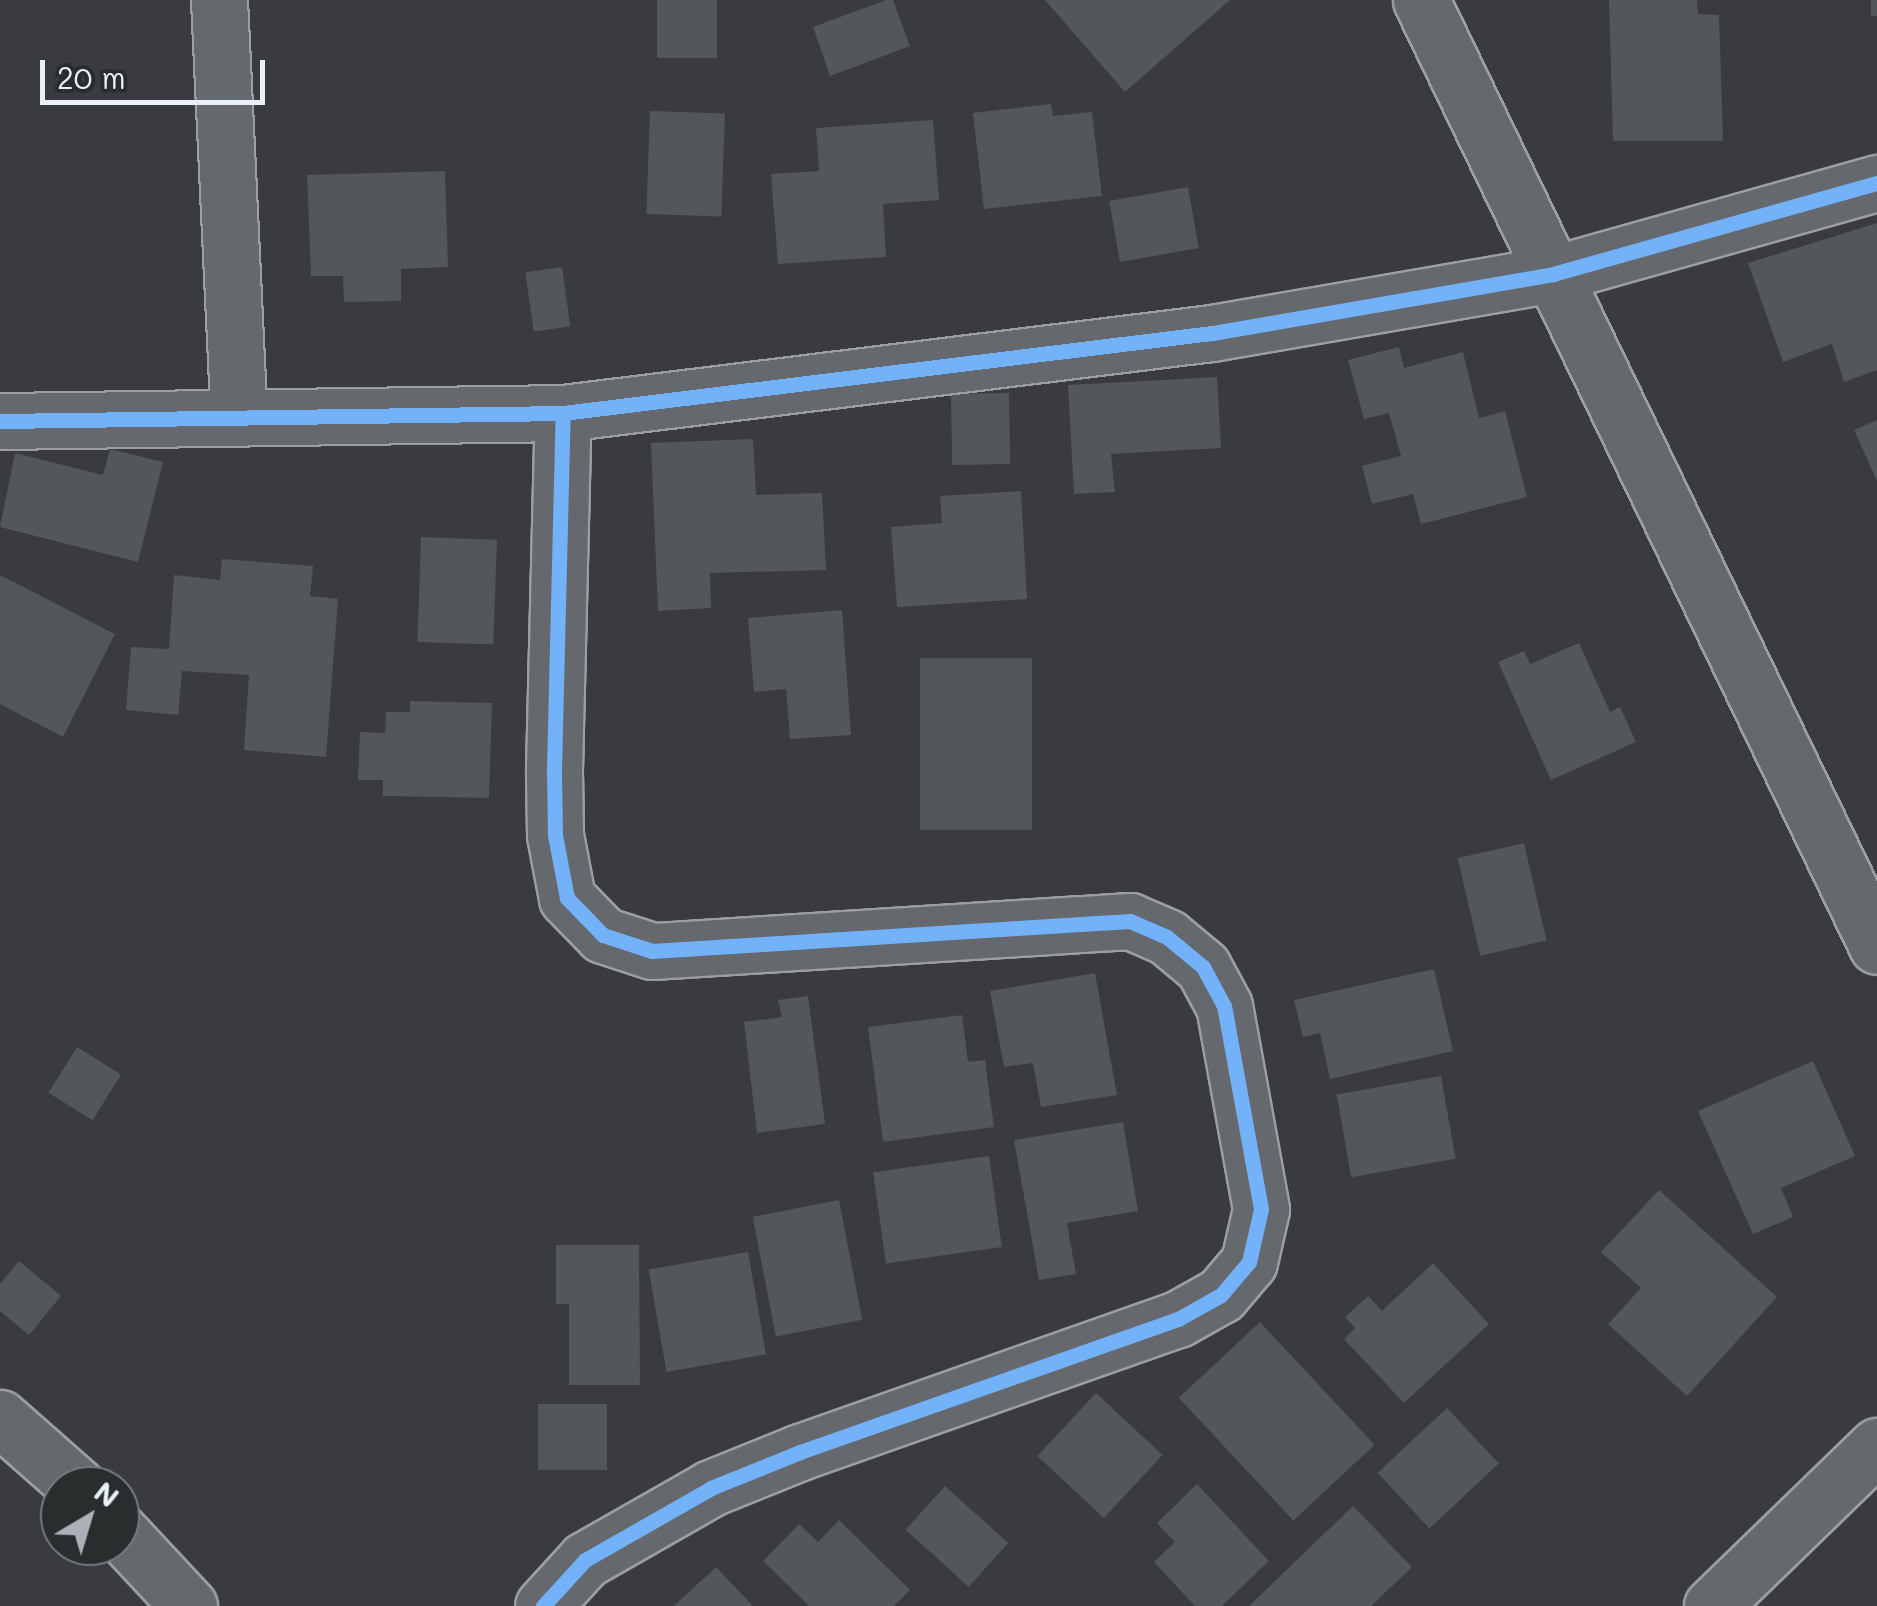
<!DOCTYPE html>
<style>
body{margin:0}
#map{position:relative;width:1877px;height:1606px;overflow:hidden;background:#393b3e;font-family:Mali,sans-serif}
div>[style]{position:absolute}
[style*='--x']{left:calc(var(--x)*1px);top:calc(var(--y)*1px);width:calc(var(--w)*1px);rotate:calc(var(--a)*1deg)}
.building>*{inset:0;background:#53565a;transform-origin:0 0}
.roads{filter:drop-shadow(2px 0 #9c9fa2) drop-shadow(-2px 0 #9c9fa2) drop-shadow(0 2px #9c9fa2) drop-shadow(0 -2px #9c9fa2)}
.minor>*{height:55px;margin:-27.5px;padding:0 27.5px;transform-origin:27.5px;border-radius:27.5px;background:#65686c}
.cycleway>*{height:15px;margin:-7.5px;padding:0 7.5px;transform-origin:7.5px;border-radius:7.5px;background:#73b2f8}
span{translate:-50% -50%;white-space:nowrap;text-align:center;line-height:1.15;-webkit-text-stroke:8px #2a2d2e;paint-order:stroke}
.north{position:absolute;left:40px;top:1466px;width:100px;height:100px;box-sizing:border-box;background:#2a2d2e;border:2px solid #767b7f;border-radius:50%;rotate:38deg;font-size:28px;font-weight:700;line-height:40px;text-align:center;color:#e8f1f8}
.north::after{content:'';display:block;margin:auto;width:35px;height:45px;background:#abb1b7;clip-path:polygon(50% 0,100% 100%,50% 72%,0 100%)}
.scale{position:absolute;left:40px;top:60px;width:225px;height:45px;box-sizing:border-box;border:5px solid #e8f1f8;border-top:0;padding-left:12px;font-size:30px;line-height:35px;white-space:nowrap;color:#e8f1f8;-webkit-text-stroke:8px #2a2d2e;paint-order:stroke}
</style>
<div id="map">
<div class="building">
<div style="left:657px;top:0;width:60px;height:58px"></div>
<div style="clip-path:polygon(886px 0,893px 0,910px 46px,830px 76px,813px 27px)"></div>
<div style="clip-path:polygon(1045px 0,1230px 0,1125px 92px)"></div>
<div style="clip-path:polygon(1609px 0,1697px 0,1698px 14px,1719px 15px,1723px 141px,1613px 141px)"></div>
<div style="left:1871px;top:0;width:6px;height:16px"></div>
<div style="clip-path:polygon(1051px 104px,1053px 116px,1092px 112px,1102px 196px,984px 209px,973px 113px)"></div>
<div style="left:650px;top:111px;width:75px;height:103px;rotate:2deg"></div>
<div style="clip-path:polygon(933px 120px,939px 200px,883px 204px,886px 257px,778px 264px,771px 174px,819px 171px,816px 128px)"></div>
<div style="clip-path:polygon(445px 171px,448px 267px,401px 269px,401px 301px,344px 302px,343px 276px,311px 276px,307px 175px)"></div>
<div style="left:1188px;top:187px;width:62px;height:80px;rotate:80deg"></div>
<div style="clip-path:polygon(1877px 223px,1877px 370px,1844px 382px,1832px 344px,1783px 362px,1748px 263px)"></div>
<div style="left:562px;top:267px;width:60px;height:37px;rotate:82deg"></div>
<div style="clip-path:polygon(1399px 347px,1404px 368px,1463px 352px,1479px 418px,1505px 411px,1527px 497px,1421px 524px,1413px 494px,1372px 504px,1362px 466px,1401px 456px,1389px 413px,1364px 419px,1348px 360px)"></div>
<div style="clip-path:polygon(1217px 377px,1221px 448px,1111px 454px,1115px 492px,1074px 494px,1068px 385px)"></div>
<div style="left:1009px;top:393px;width:71px;height:58px;rotate:89deg"></div>
<div style="clip-path:polygon(1877px 420px,1877px 481px,1854px 430px)"></div>
<div style="clip-path:polygon(753px 439px,756px 495px,822px 493px,826px 570px,710px 573px,711px 608px,658px 611px,651px 443px)"></div>
<div style="clip-path:polygon(110px 449px,163px 462px,138px 562px,0 527px,15px 453px,103px 475px)"></div>
<div style="clip-path:polygon(1021px 491px,1027px 599px,897px 607px,891px 527px,942px 523px,940px 496px)"></div>
<div style="left:421px;top:537px;width:76px;height:105px;rotate:2deg"></div>
<div style="clip-path:polygon(222px 559px,313px 566px,310px 596px,338px 599px,326px 757px,244px 750px,249px 675px,182px 671px,178px 715px,126px 710px,131px 647px,169px 649px,174px 575px,220px 580px)"></div>
<div style="clip-path:polygon(0 575px,115px 634px,63px 737px,0 704px)"></div>
<div style="clip-path:polygon(842px 610px,851px 735px,790px 739px,786px 689px,754px 692px,748px 618px)"></div>
<div style="clip-path:polygon(1579px 643px,1610px 712px,1620px 707px,1636px 742px,1551px 780px,1498px 662px,1524px 651px,1530px 664px)"></div>
<div style="left:920px;top:658px;width:112px;height:172px"></div>
<div style="clip-path:polygon(410px 701px,492px 703px,489px 798px,383px 796px,383px 780px,358px 780px,360px 732px,385px 733px,386px 712px,410px 712px)"></div>
<div style="left:1524px;top:843px;width:100px;height:68px;rotate:77deg"></div>
<div style="clip-path:polygon(1434px 969px,1453px 1051px,1330px 1079px,1320px 1033px,1303px 1037px,1294px 1000px)"></div>
<div style="clip-path:polygon(1095px 973px,1117px 1095px,1041px 1107px,1033px 1063px,1004px 1067px,990px 991px)"></div>
<div style="clip-path:polygon(808px 996px,825px 1124px,757px 1133px,744px 1022px,782px 1017px,778px 1000px)"></div>
<div style="clip-path:polygon(962px 1015px,968px 1062px,985px 1060px,994px 1127px,883px 1142px,868px 1027px)"></div>
<div style="left:77px;top:1047px;width:52px;height:54px;rotate:32deg"></div>
<div style="clip-path:polygon(1813px 1061px,1855px 1156px,1781px 1188px,1793px 1217px,1753px 1234px,1698px 1111px)"></div>
<div style="left:1441px;top:1076px;width:84px;height:106px;rotate:80deg"></div>
<div style="clip-path:polygon(1123px 1122px,1138px 1211px,1067px 1223px,1076px 1274px,1039px 1280px,1014px 1140px)"></div>
<div style="left:989px;top:1156px;width:92px;height:117px;rotate:82deg"></div>
<div style="clip-path:polygon(1659px 1190px,1777px 1297px,1687px 1396px,1608px 1324px,1641px 1288px,1601px 1252px)"></div>
<div style="left:839px;top:1200px;width:122px;height:88px;rotate:79deg"></div>
<div style="clip-path:polygon(556px 1245px,639px 1245px,640px 1385px,569px 1385px,569px 1304px,556px 1304px)"></div>
<div style="left:748px;top:1252px;width:104px;height:101px;rotate:80deg"></div>
<div style="clip-path:polygon(19px 1261px,61px 1296px,29px 1335px,0 1311px,0 1284px)"></div>
<div style="clip-path:polygon(1433px 1263px,1489px 1324px,1404px 1403px,1344px 1339px,1355px 1328px,1345px 1317px,1368px 1296px,1382px 1311px)"></div>
<div style="left:1260px;top:1322px;width:168px;height:111px;rotate:47deg"></div>
<div style="left:1096px;top:1393px;width:91px;height:86px;rotate:43deg"></div>
<div style="left:538px;top:1404px;width:69px;height:66px"></div>
<div style="left:1447px;top:1408px;width:76px;height:95px;rotate:47deg"></div>
<div style="clip-path:polygon(1197px 1484px,1269px 1561px,1222px 1606px,1195px 1606px,1154px 1562px,1175px 1542px,1157px 1523px)"></div>
<div style="left:945px;top:1486px;width:85px;height:59px;rotate:42deg"></div>
<div style="clip-path:polygon(1353px 1506px,1412px 1567px,1371px 1606px,1249px 1606px)"></div>
<div style="clip-path:polygon(839px 1520px,910px 1590px,894px 1606px,809px 1606px,763px 1561px,799px 1524px,818px 1542px)"></div>
<div style="clip-path:polygon(716px 1567px,753px 1606px,674px 1606px)"></div>
</div>
<div class="roads">
<div class="minor">
<div style="--x:219;--y:0;--w:418;--a:87.3"></div>
<div style="--x:1421;--y:0;--w:1050;--a:64.26"></div>
<div style="--x:0;--y:421;--w:563;--a:-0.81"></div>
<div style="--x:563;--y:413;--w:654;--a:-7.03"></div>
<div style="--x:1212;--y:333;--w:346;--a:-9.8"></div>
<div style="--x:1553;--y:274;--w:337;--a:-15.7"></div>
<div style="--x:0;--y:1418;--w:103;--a:41.4"></div>
<div style="--x:120;--y:1532;--w:101;--a:47"></div>
<div style="--x:543;--y:1606;--w:62;--a:-47.6"></div>
<div style="--x:585;--y:1560;--w:145;--a:-29.7"></div>
<div style="--x:711;--y:1488;--w:96;--a:-22"></div>
<div style="--x:800;--y:1452;--w:401;--a:-19.4"></div>
<div style="--x:1178;--y:1319;--w:49;--a:-29.2"></div>
<div style="--x:1221;--y:1295;--w:43;--a:-49.7"></div>
<div style="--x:1249;--y:1262;--w:54;--a:-77.2"></div>
<div style="--x:1261;--y:1209;--w:206;--a:-100.3"></div>
<div style="--x:1224;--y:1006;--w:44;--a:-118.3"></div>
<div style="--x:1203;--y:967;--w:47;--a:-140.2"></div>
<div style="--x:1167;--y:937;--w:40;--a:-156.6"></div>
<div style="--x:1130;--y:921;--w:479;--a:176.4"></div>
<div style="--x:652;--y:951;--w:52;--a:-161.9"></div>
<div style="--x:603;--y:935;--w:52;--a:-134.2"></div>
<div style="--x:567;--y:898;--w:64;--a:-100.8"></div>
<div style="--x:555;--y:835;--w:66;--a:-90.9"></div>
<div style="--x:554;--y:769;--w:356;--a:-88.6"></div>
<div style="--x:1712;--y:1606;--w:230;--a:-44.1"></div>
</div>
</div>
<div class="cycleway">
<div style="--x:0;--y:421;--w:563;--a:-0.81"></div>
<div style="--x:563;--y:413;--w:654;--a:-7.03"></div>
<div style="--x:1212;--y:333;--w:346;--a:-9.8"></div>
<div style="--x:1553;--y:274;--w:337;--a:-15.7"></div>
<div style="--x:543;--y:1606;--w:62;--a:-47.6"></div>
<div style="--x:585;--y:1560;--w:145;--a:-29.7"></div>
<div style="--x:711;--y:1488;--w:96;--a:-22"></div>
<div style="--x:800;--y:1452;--w:401;--a:-19.4"></div>
<div style="--x:1178;--y:1319;--w:49;--a:-29.2"></div>
<div style="--x:1221;--y:1295;--w:43;--a:-49.7"></div>
<div style="--x:1249;--y:1262;--w:54;--a:-77.2"></div>
<div style="--x:1261;--y:1209;--w:206;--a:-100.3"></div>
<div style="--x:1224;--y:1006;--w:44;--a:-118.3"></div>
<div style="--x:1203;--y:967;--w:47;--a:-140.2"></div>
<div style="--x:1167;--y:937;--w:40;--a:-156.6"></div>
<div style="--x:1130;--y:921;--w:479;--a:176.4"></div>
<div style="--x:652;--y:951;--w:52;--a:-161.9"></div>
<div style="--x:603;--y:935;--w:52;--a:-134.2"></div>
<div style="--x:567;--y:898;--w:64;--a:-100.8"></div>
<div style="--x:555;--y:835;--w:66;--a:-90.9"></div>
<div style="--x:554;--y:769;--w:356;--a:-88.6"></div>
</div>
<div class="north">N</div>
<div class="scale">20 m</div>
</div>
